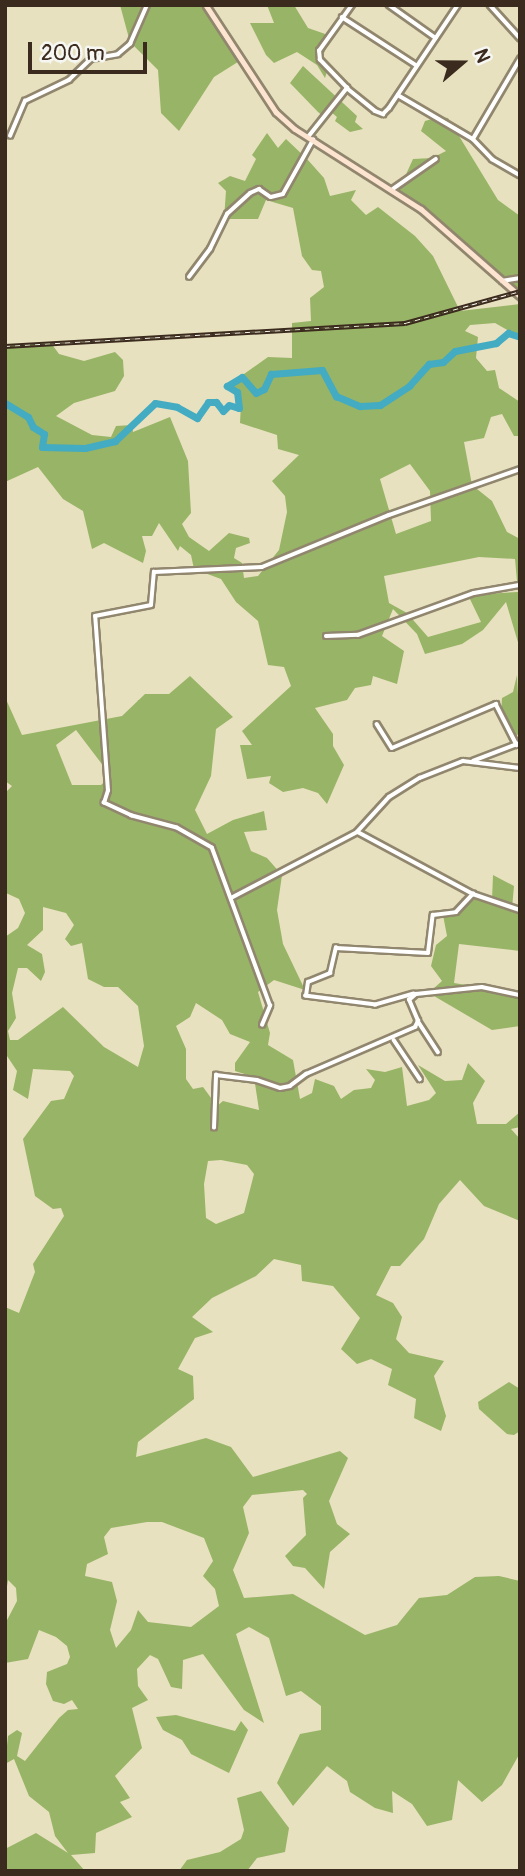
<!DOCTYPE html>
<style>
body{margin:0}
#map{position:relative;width:525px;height:1876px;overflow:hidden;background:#e7e1bf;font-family:Pangolin,sans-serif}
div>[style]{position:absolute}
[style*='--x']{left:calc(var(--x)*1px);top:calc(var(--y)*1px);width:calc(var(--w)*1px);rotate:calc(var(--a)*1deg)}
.forest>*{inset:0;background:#98b466}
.river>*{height:7px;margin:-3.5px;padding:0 3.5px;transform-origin:3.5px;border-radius:3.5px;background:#43abc2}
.roads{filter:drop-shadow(2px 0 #91866e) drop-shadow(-2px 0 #91866e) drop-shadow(0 2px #91866e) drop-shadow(0 -2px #91866e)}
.street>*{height:3.5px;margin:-1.75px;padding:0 1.75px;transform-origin:1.75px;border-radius:1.75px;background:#fff}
.secondary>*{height:4.5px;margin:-2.25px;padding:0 2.25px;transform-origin:2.25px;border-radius:2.25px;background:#fde4d1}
.rail>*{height:4.5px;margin-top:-2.25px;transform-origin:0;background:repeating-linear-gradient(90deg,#f6f6f2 0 5px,#3b2a1e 0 10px);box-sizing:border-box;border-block:2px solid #3b2a1e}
span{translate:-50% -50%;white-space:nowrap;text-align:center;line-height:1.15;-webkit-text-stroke:7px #f6f6f2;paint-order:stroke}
.frame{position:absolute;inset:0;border:7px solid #3b2a1e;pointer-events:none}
.north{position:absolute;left:427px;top:28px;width:70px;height:70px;-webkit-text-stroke:5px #f6f6f2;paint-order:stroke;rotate:70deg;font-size:19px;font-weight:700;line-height:28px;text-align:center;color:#3b2a1e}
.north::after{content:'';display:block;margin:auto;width:24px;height:32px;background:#3b2a1e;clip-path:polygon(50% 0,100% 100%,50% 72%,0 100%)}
.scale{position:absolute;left:28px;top:42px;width:119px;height:32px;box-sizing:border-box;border:4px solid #3b2a1e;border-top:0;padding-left:9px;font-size:21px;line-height:24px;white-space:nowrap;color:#3b2a1e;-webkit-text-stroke:5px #f6f6f2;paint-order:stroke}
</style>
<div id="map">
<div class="forest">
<div style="clip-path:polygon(120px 5px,206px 5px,241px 60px,214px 77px,179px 131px,161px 113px,158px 70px,130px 42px)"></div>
<div style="clip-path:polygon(267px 5px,294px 5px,308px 28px,331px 36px,322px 58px,328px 68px,325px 78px,317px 65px,297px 52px,274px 63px,266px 55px,250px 23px,274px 23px)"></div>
<div style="clip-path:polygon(303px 66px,357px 116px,355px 122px,363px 129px,350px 132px,335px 121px,337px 117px,330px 111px,324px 117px,318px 112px,290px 83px)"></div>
<div style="clip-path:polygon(439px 117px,448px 118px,498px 200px,520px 216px,520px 291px,398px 192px,413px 159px,432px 158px,446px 151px,421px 131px,425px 121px)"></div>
<div style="clip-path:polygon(evenodd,267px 133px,278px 148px,286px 139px,307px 159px,324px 178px,330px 196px,356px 190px,351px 200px,366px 215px,378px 207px,415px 236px,433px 256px,460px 311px,520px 304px,520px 337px,495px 323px,470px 325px,465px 331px,478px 337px,476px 358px,487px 371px,495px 370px,499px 388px,520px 402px,520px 436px,514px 436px,502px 414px,491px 417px,484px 438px,464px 442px,472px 485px,492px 501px,507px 532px,520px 539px,520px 649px,506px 602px,483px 630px,462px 644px,425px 654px,417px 634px,393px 609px,382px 636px,404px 651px,397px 684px,373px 676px,371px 685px,355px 688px,347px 700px,315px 708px,333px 734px,333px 746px,344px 765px,327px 804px,318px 793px,303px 788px,283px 792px,269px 783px,271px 776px,247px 779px,240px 745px,252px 745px,242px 731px,291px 686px,284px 667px,268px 665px,258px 621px,236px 602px,221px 579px,194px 569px,191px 555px,180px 546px,178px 551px,159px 523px,152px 536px,142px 536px,146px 551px,143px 563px,104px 543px,92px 549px,83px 511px,63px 499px,38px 467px,5px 482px,5px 346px,51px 343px,59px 354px,84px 361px,115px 352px,123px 360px,124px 376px,115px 391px,74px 403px,56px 416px,92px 435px,111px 437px,116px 426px,132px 425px,133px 432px,170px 417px,188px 461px,191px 513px,182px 524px,189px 537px,209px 551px,229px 533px,249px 538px,250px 543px,236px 548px,234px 558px,242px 563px,244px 578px,258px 576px,279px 550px,287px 512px,285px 496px,272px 481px,299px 455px,278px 449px,277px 435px,240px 423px,241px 403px,237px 392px,227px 386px,268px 357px,292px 358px,292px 323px,311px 321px,310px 298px,324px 287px,321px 271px,312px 270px,302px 256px,293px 208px,266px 200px,258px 219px,224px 219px,226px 191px,218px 183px,230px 176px,245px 181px,256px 159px,252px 155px,267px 133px,410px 464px,430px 491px,431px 521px,396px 534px,380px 479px,410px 464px,267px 133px,479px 557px,515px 559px,518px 592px,468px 595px,481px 622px,428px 637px,407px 613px,389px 603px,384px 576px,479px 557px)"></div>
<div style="clip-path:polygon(517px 675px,520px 734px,509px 737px,501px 715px,502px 698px,513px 692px)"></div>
<div style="clip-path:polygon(evenodd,190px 676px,233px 717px,216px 729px,211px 776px,195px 810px,207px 834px,233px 820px,264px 811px,267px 830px,244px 832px,251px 851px,267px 858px,282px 875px,277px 910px,283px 944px,305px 990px,274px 980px,258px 992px,270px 1033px,268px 1045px,293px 1060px,300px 1099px,312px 1093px,315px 1079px,334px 1086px,341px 1099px,354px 1090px,371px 1088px,375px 1080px,366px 1069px,385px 1072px,402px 1067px,407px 1106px,429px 1100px,436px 1093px,418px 1065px,445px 1081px,462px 1080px,468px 1063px,485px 1081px,473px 1103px,477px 1124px,506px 1124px,520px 1112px,520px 1127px,511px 1129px,520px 1139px,520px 1221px,484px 1206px,460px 1180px,439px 1204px,424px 1239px,400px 1266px,391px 1266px,376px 1295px,393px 1303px,402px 1317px,396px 1339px,409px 1353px,444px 1361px,434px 1376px,446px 1416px,441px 1431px,414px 1418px,416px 1399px,388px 1385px,392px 1369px,371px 1359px,357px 1364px,341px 1349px,360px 1318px,333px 1286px,302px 1281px,301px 1265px,274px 1259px,256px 1276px,212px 1298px,192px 1317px,213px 1332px,195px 1338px,178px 1369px,193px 1376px,194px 1399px,138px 1442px,136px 1457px,206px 1438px,231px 1447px,253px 1477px,340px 1451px,348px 1458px,329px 1501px,337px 1524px,350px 1534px,330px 1552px,324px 1589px,305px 1568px,293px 1566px,285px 1556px,306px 1535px,303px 1498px,307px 1494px,303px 1490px,252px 1495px,243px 1507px,249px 1533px,233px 1570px,244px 1598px,293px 1594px,365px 1635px,397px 1625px,419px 1598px,447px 1595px,475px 1577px,499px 1576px,520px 1581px,520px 1753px,502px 1785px,482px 1802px,458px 1780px,452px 1820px,427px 1826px,412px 1804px,392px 1791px,393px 1813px,375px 1808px,350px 1792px,347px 1781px,327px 1766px,293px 1806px,277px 1783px,300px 1734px,321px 1730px,321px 1706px,301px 1691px,286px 1696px,269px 1638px,249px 1627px,236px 1634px,264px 1723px,244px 1710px,203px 1654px,183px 1660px,182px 1689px,171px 1687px,158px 1659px,150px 1655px,137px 1669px,138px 1686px,148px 1700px,132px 1708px,142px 1748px,115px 1776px,130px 1798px,120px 1802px,132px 1817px,96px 1833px,95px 1853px,71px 1855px,85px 1871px,5px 1871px,5px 1849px,36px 1833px,68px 1853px,55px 1836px,49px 1812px,29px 1796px,14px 1759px,5px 1764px,8px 1736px,17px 1730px,22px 1733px,17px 1756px,25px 1761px,59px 1718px,68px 1710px,78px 1709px,72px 1700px,64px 1704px,53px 1701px,46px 1684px,47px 1672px,67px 1664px,70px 1657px,67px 1646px,56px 1637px,39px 1630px,28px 1659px,5px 1663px,5px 1624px,17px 1601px,16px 1588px,8px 1580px,5px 1599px,5px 1307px,19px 1313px,35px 1272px,33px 1264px,64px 1216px,61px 1208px,53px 1209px,35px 1196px,23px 1139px,51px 1101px,64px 1099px,74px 1076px,70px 1071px,33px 1069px,28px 1099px,13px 1090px,17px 1071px,5px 1053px,5px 937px,18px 928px,25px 913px,19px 899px,6px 893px,5px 793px,12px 786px,5px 781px,5px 697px,22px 735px,122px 716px,145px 694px,169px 694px,190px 676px,76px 730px,111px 776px,101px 785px,72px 785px,56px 745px,76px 730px,190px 676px,43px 907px,66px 913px,74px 925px,65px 939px,71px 946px,82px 943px,88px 979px,104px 987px,118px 987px,138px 1006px,144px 1046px,138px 1067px,104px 1047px,63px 1007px,18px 1040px,10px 1040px,8px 1031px,16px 1018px,12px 993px,18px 968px,27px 968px,41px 981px,45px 972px,42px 954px,27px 945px,43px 930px,43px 907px,190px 676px,196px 1003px,222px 1020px,230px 1034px,250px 1042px,235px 1063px,235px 1071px,254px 1077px,259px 1110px,223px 1101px,217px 1106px,203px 1087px,193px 1089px,186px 1079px,186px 1049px,176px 1026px,190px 1017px,196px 1003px,190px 676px,221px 1160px,247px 1165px,254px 1174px,244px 1213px,216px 1224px,206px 1218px,204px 1184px,208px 1161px,221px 1160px,190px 676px,147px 1522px,162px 1522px,204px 1538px,213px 1561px,203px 1576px,215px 1589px,219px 1606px,191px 1627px,148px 1622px,138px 1610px,131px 1630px,116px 1648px,110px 1630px,117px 1601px,112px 1582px,85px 1576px,87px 1564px,108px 1554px,104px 1537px,111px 1528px,147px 1522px)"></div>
<div style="clip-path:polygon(493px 875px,514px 886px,512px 908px,520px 915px,520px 951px,459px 944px,454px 983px,520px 994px,520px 1026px,492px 1030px,434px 996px,433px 989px,442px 981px,431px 966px,436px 945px,447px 936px,443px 915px,456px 911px,462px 898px,492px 900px)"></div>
<div style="clip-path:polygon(509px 1382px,520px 1389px,520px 1431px,514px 1435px,507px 1434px,479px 1409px,478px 1402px)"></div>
<div style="clip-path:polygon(176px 1715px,235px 1731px,241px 1721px,248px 1730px,229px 1773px,191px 1754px,182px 1740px,163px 1730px,156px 1717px)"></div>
<div style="clip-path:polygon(261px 1791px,289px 1828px,285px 1852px,257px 1858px,247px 1871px,179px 1871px,187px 1860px,220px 1852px,241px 1839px,244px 1830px,237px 1798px)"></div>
</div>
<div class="river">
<div style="--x:5;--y:403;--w:27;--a:31"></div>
<div style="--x:28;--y:417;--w:11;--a:63"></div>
<div style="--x:33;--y:427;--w:13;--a:32"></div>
<div style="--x:44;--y:434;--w:13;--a:99"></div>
<div style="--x:42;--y:447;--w:43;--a:1.3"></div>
<div style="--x:85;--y:448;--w:31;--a:-13"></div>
<div style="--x:115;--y:441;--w:55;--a:-43.5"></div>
<div style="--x:155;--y:403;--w:22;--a:10"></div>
<div style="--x:177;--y:407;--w:23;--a:29"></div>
<div style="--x:197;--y:418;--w:19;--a:-55"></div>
<div style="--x:208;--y:402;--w:8;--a:0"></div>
<div style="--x:216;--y:402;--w:11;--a:52"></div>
<div style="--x:223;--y:411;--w:8;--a:-45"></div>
<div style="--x:229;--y:405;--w:10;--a:17"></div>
<div style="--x:239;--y:408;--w:16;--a:-97"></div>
<div style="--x:237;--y:392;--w:12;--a:-149"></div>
<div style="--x:227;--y:386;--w:17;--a:-31"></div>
<div style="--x:242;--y:377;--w:21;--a:49"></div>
<div style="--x:256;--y:393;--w:9;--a:-27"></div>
<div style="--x:264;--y:389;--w:17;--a:-65"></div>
<div style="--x:271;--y:374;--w:51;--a:-4.5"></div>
<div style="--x:322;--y:370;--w:30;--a:62"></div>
<div style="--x:336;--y:396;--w:26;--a:23"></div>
<div style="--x:360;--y:406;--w:20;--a:-3"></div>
<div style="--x:380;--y:405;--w:35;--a:-33"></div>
<div style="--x:409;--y:386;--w:30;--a:-48"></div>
<div style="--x:429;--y:364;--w:14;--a:-8"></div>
<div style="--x:443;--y:362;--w:16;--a:-43"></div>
<div style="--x:455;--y:351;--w:42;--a:-11"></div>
<div style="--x:496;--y:343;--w:16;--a:-40"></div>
<div style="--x:508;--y:333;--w:13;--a:18"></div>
</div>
<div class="roads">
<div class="street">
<div style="--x:389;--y:5;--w:57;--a:35.1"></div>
<div style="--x:490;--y:5;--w:45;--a:47.7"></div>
<div style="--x:342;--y:17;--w:88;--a:33"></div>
<div style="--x:347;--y:88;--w:39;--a:-134"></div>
<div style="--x:320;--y:60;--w:9;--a:-96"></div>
<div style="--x:319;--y:51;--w:57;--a:-54.3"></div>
<div style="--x:398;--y:95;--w:87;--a:30.4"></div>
<div style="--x:473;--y:139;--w:28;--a:46"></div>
<div style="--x:492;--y:159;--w:32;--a:30"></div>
<div style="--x:10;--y:136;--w:38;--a:-67"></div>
<div style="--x:25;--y:101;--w:49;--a:-25.5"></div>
<div style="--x:69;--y:80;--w:30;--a:-44"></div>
<div style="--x:91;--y:59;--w:27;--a:-10"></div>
<div style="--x:118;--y:54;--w:16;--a:-40"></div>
<div style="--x:130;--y:44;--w:43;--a:-66.4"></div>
<div style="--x:308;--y:137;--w:63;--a:-51.5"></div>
<div style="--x:347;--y:88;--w:36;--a:39"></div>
<div style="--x:375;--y:111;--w:9;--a:21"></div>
<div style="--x:383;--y:114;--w:8;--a:-45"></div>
<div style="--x:389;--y:108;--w:124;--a:-56.2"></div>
<div style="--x:473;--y:139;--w:93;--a:-59.6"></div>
<div style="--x:393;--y:189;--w:52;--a:-34.9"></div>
<div style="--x:189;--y:277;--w:35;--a:-53"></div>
<div style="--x:210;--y:249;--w:39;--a:-64"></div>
<div style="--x:227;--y:214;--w:31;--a:-42"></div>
<div style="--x:250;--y:193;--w:10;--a:-24"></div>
<div style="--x:259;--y:189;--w:14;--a:34"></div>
<div style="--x:271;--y:197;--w:12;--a:-14"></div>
<div style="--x:283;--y:194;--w:62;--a:-60.9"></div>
<div style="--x:502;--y:281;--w:18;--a:-9"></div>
<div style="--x:326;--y:636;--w:32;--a:-2"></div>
<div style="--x:358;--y:635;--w:123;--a:-19.9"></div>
<div style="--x:474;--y:593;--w:47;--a:-9.9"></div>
<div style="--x:377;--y:724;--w:28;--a:58"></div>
<div style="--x:392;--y:748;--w:113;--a:-22.9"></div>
<div style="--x:496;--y:704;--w:46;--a:62.9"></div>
<div style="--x:473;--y:761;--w:50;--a:-21"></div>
<div style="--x:358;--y:832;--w:131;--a:28.3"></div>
<div style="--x:473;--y:894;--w:50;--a:18.8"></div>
<div style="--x:231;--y:898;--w:142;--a:-27.6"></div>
<div style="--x:357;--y:832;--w:47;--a:-47.6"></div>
<div style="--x:389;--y:797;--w:36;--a:-32"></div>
<div style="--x:420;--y:778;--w:46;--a:-21.6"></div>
<div style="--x:463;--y:761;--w:57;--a:7"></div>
<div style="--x:414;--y:994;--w:40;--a:164"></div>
<div style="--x:376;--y:1005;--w:71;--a:-172.7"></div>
<div style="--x:306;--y:996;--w:14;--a:-82"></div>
<div style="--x:308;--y:982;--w:24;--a:-22"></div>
<div style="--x:330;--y:973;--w:26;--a:-77"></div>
<div style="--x:336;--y:948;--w:92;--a:3.1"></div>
<div style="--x:428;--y:953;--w:38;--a:-83"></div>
<div style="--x:433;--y:915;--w:23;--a:-7"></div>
<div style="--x:456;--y:912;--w:25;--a:-47"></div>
<div style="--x:418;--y:1021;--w:37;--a:57"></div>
<div style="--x:262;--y:1025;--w:21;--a:-67"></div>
<div style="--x:270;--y:1006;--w:168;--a:-110.2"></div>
<div style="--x:212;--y:848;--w:40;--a:-150.3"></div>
<div style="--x:177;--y:828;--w:47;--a:-165.1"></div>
<div style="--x:132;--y:816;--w:31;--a:-155"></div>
<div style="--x:104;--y:803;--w:13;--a:-72"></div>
<div style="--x:108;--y:791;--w:175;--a:-94.2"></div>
<div style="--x:95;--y:616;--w:57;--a:-11.1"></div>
<div style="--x:151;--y:605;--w:33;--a:-85"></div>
<div style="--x:154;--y:572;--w:108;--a:-2.7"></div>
<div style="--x:262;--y:567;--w:137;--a:-22.3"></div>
<div style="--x:389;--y:515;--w:139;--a:-19.3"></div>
<div style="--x:394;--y:1040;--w:47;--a:56.3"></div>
<div style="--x:214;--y:1128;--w:53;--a:-87.8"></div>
<div style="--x:216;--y:1075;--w:41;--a:7"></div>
<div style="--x:257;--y:1080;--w:24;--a:19"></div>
<div style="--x:280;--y:1088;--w:10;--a:-11"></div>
<div style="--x:290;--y:1086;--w:20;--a:-37"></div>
<div style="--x:306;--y:1074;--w:119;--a:-23.3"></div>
<div style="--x:415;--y:1027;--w:7;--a:-63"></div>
<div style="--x:418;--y:1021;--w:23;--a:-113"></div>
<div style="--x:409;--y:1000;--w:9;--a:-41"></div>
<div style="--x:416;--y:994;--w:66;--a:-6.1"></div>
<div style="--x:482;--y:987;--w:39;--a:12"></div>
</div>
<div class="secondary">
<div style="--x:206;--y:5;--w:128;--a:56.8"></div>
<div style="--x:276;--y:112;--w:25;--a:42"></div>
<div style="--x:295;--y:129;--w:149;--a:32.4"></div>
<div style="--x:421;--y:209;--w:132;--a:41.3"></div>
</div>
</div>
<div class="rail">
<div style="--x:5;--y:346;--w:401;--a:-3.3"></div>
<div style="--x:405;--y:323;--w:119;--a:-15.5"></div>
</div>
<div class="frame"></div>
<div class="north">N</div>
<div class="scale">200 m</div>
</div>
